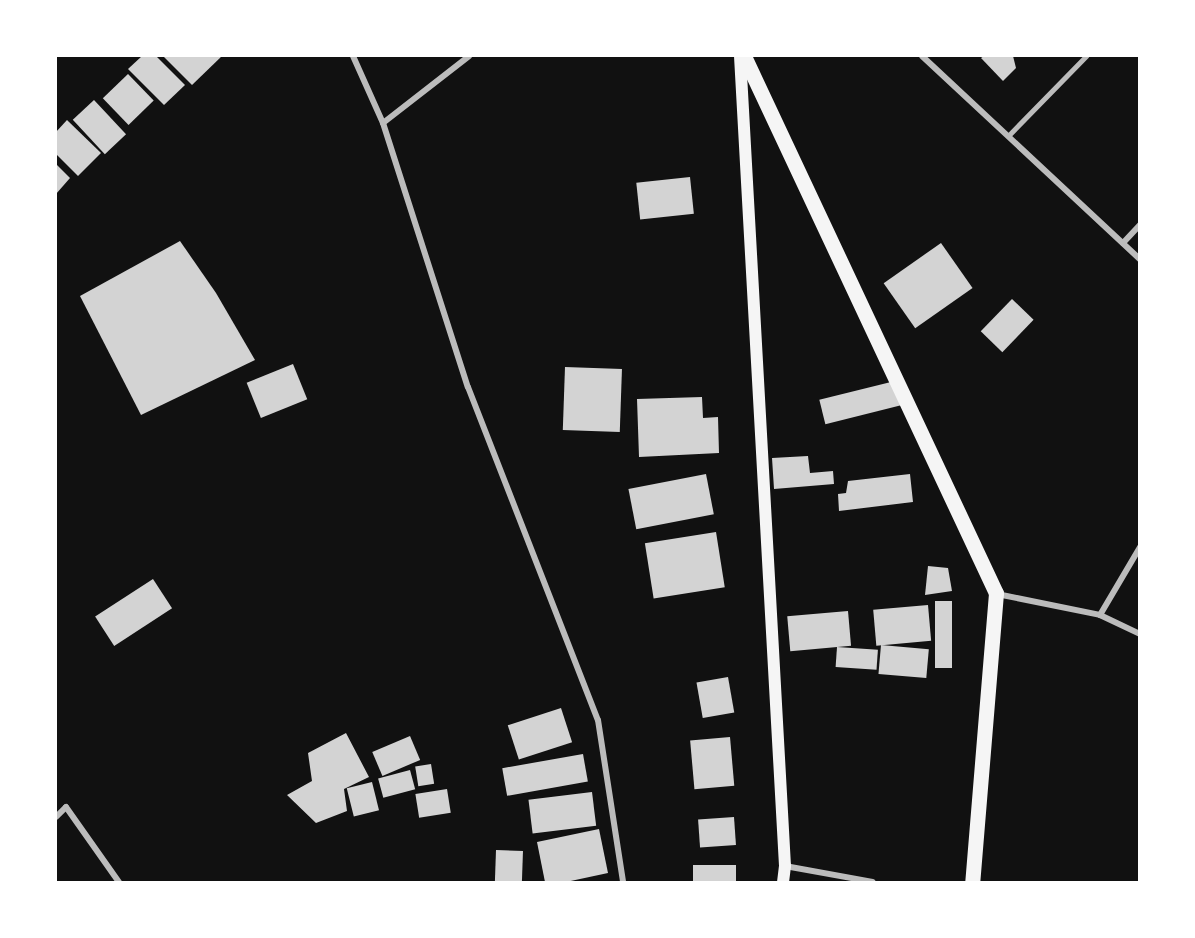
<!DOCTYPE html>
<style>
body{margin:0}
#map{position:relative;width:1195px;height:938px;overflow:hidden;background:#111;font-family:"PT Sans",sans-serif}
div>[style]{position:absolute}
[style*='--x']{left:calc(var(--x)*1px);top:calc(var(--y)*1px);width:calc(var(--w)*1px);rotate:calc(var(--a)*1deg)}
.building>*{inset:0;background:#d3d3d3;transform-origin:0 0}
.service>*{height:4.5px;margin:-2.25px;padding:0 2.25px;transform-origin:2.25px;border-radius:2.25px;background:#bcbcbc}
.minor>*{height:6px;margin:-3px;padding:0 3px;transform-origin:3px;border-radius:3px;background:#bcbcbc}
.secondary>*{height:12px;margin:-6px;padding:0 6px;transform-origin:6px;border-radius:6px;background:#f5f5f5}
.primary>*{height:15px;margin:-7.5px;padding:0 7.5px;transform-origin:7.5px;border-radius:7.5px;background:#f5f5f5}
span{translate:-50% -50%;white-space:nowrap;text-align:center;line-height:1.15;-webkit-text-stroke:4.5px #fff;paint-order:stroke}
.frame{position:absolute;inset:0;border:57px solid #fff;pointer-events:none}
</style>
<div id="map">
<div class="building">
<div style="clip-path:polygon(142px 56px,156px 56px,185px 85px,164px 105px,128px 69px)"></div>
<div style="clip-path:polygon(163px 56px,222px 56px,192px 85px)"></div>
<div style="clip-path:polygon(984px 56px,1013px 56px,1016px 68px,1003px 81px,981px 58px)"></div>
<div style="left:128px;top:74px;width:37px;height:35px;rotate:46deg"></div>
<div style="left:94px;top:100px;width:47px;height:29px;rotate:47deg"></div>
<div style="clip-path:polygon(67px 120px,101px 153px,78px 176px,56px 154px,56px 132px)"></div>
<div style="clip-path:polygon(56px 164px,70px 178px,56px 194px)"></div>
<div style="left:690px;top:177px;width:37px;height:54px;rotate:84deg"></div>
<div style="clip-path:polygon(180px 241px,216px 293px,255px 360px,141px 415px,80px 296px)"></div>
<div style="left:941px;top:243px;width:55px;height:70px;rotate:55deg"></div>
<div style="left:1012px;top:299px;width:30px;height:45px;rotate:44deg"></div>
<div style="left:293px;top:364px;width:38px;height:50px;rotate:68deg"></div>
<div style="left:565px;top:367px;width:57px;height:63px;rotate:2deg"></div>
<div style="left:895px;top:381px;width:25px;height:78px;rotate:76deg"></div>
<div style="clip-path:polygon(702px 397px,703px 418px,718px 417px,719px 453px,639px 457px,637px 399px)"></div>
<div style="clip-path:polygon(808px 456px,810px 473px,833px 471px,834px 484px,774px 489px,772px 458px)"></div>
<div style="left:706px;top:474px;width:41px;height:79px;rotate:79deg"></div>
<div style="clip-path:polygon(910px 474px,913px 502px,839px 511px,838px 494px,846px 493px,848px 481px)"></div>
<div style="left:716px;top:532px;width:56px;height:72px;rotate:81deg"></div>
<div style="clip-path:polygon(928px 566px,948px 568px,952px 591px,925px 595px)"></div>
<div style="left:153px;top:579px;width:35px;height:69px;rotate:57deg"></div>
<div style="left:935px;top:601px;width:17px;height:67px"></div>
<div style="left:928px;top:605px;width:36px;height:55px;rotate:85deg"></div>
<div style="left:848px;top:611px;width:35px;height:61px;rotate:85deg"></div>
<div style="left:881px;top:645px;width:48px;height:29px;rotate:5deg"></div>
<div style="left:837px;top:647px;width:41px;height:20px;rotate:4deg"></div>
<div style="left:728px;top:677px;width:36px;height:32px;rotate:80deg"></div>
<div style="left:561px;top:708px;width:36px;height:56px;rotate:72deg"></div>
<div style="clip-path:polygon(346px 733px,369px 777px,344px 789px,347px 811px,316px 823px,287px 795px,312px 781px,308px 753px)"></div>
<div style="left:410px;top:736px;width:26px;height:41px;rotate:67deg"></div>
<div style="left:730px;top:737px;width:49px;height:40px;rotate:85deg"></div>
<div style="left:583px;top:754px;width:28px;height:82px;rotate:80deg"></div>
<div style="left:431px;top:764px;width:20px;height:16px;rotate:81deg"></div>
<div style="left:410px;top:770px;width:20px;height:33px;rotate:75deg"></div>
<div style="left:372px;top:782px;width:29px;height:26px;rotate:76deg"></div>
<div style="left:447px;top:789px;width:24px;height:32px;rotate:81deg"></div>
<div style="left:592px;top:792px;width:34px;height:64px;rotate:83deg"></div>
<div style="left:734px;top:817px;width:28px;height:36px;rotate:86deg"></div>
<div style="clip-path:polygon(599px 829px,608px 873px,566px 882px,545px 882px,537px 842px)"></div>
<div style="left:496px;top:850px;width:27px;height:32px;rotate:2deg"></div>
<div style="left:693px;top:865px;width:43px;height:17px"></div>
</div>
<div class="service">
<div style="--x:1008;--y:136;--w:112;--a:-45.7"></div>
</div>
<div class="minor">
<div style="--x:353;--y:56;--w:73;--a:65.9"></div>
<div style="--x:383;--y:123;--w:277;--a:72.2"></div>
<div style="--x:468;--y:387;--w:357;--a:68.7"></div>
<div style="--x:598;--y:720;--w:164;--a:81.2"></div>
<div style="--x:922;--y:56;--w:298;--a:43"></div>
<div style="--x:383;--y:123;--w:109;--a:-37.9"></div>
<div style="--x:1123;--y:243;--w:25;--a:-47"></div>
<div style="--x:997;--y:594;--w:105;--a:11.5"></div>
<div style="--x:1100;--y:615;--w:44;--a:25.4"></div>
<div style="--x:1100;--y:615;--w:79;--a:-59.5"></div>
<div style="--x:56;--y:817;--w:14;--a:-45"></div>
<div style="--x:66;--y:807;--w:92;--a:54.8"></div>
<div style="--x:785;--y:866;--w:89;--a:10.3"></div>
</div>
<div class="secondary">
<div style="--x:740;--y:56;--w:811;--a:86.82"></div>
<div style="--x:785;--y:866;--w:16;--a:97"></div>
</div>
<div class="primary">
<div style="--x:744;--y:56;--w:593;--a:64.86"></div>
<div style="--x:996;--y:593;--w:290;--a:94.7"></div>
</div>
<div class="frame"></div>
</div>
